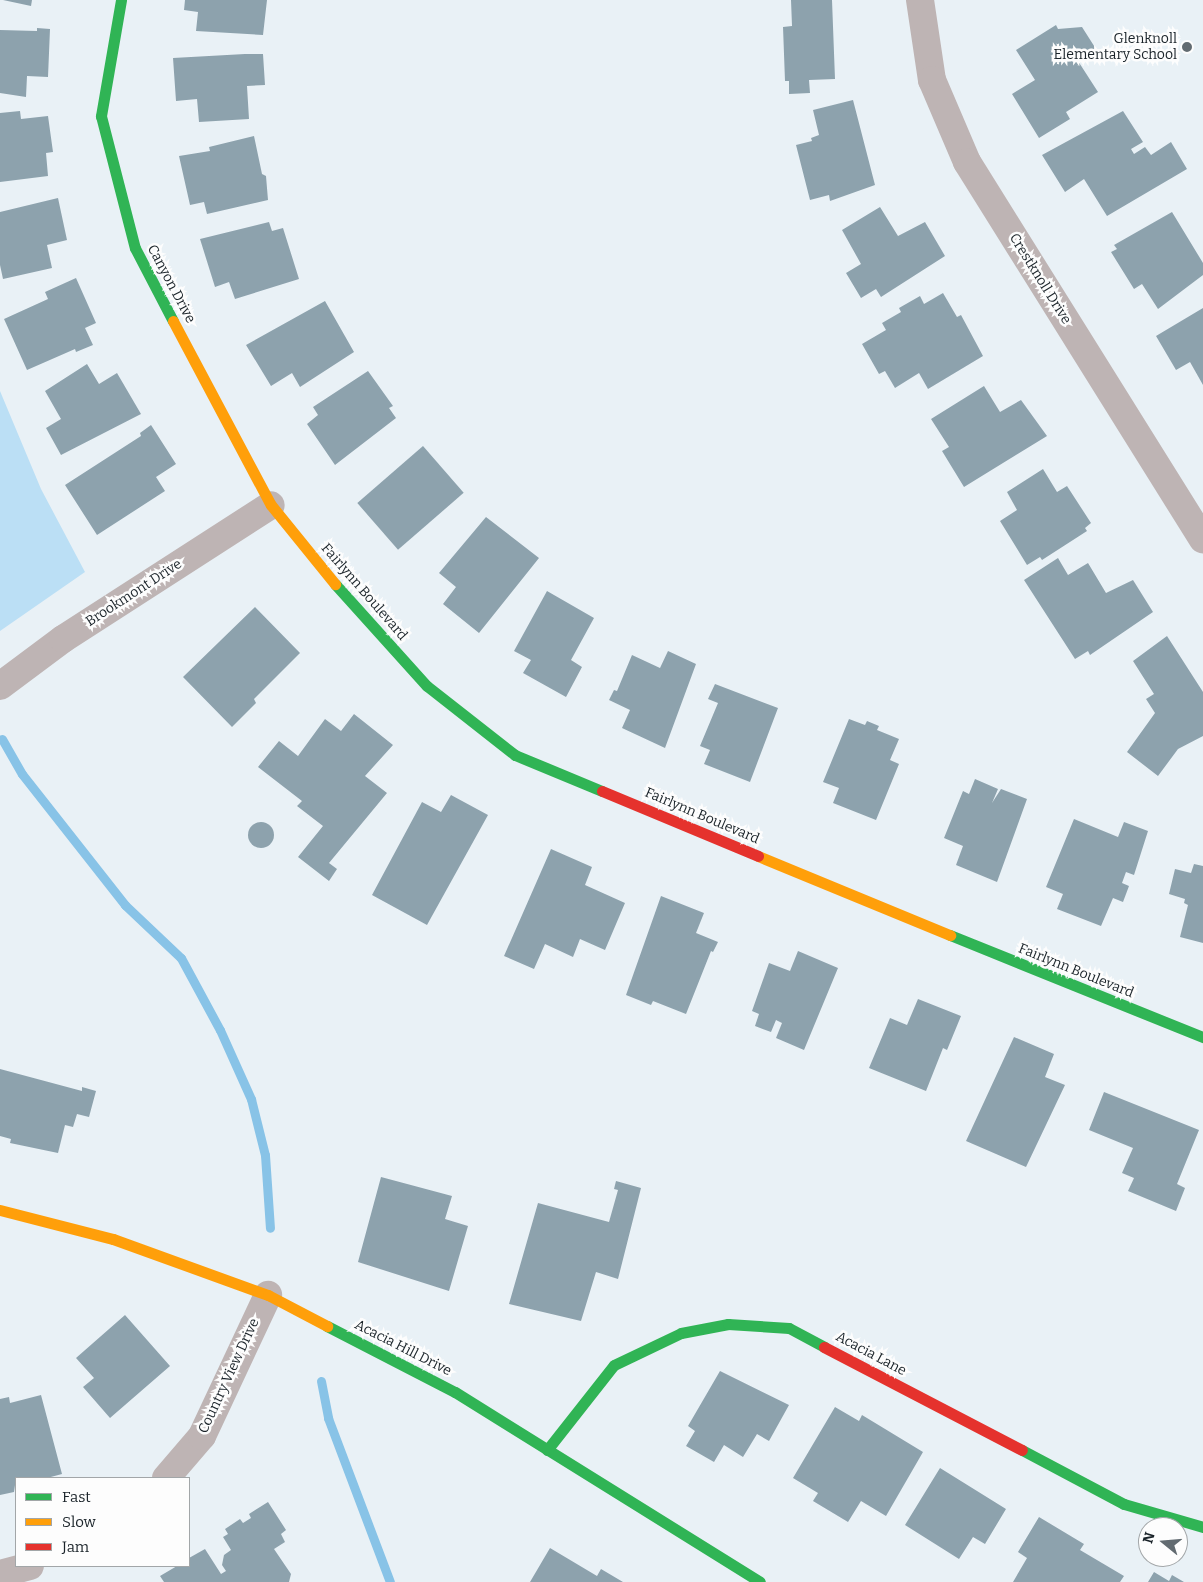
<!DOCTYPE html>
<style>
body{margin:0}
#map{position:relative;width:1203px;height:1582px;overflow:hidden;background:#e9f1f6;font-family:Bitter,serif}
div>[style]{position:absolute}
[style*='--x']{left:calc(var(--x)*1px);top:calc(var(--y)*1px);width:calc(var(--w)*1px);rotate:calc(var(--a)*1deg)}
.green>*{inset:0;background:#bbdff5}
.stream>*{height:9px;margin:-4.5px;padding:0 4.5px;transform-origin:4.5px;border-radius:4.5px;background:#88c3e7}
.building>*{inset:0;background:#8da2ad;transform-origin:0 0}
.round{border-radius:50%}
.street>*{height:28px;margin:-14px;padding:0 14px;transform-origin:14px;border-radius:14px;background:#beb4b4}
.fast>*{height:11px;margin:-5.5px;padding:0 5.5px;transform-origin:5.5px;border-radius:5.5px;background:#30b455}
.slow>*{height:11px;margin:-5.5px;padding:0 5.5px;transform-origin:5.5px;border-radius:5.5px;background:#ff9f0a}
.jam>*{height:11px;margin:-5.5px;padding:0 5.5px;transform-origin:5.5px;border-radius:5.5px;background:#e5322d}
.dots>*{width:14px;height:14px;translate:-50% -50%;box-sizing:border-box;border:2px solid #fdfdfd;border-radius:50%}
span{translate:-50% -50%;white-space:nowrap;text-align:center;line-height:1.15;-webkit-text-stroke:5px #fdfdfd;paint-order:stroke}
.poi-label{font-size:14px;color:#1a2329}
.right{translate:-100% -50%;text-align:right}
.street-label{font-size:14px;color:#1a2329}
.legend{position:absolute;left:15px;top:1477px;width:175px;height:90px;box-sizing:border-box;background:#fdfdfd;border:1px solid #a2a6a8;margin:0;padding:6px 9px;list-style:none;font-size:15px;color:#1a2329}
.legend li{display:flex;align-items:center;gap:10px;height:25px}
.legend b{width:25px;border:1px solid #a2a6a8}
.north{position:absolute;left:1138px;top:1517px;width:50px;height:50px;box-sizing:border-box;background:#fdfdfd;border:1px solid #a2a6a8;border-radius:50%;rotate:287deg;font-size:14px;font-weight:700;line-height:20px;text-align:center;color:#1a2329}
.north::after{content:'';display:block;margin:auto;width:18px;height:22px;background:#626b71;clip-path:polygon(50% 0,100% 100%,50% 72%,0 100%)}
</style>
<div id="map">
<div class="green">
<div style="clip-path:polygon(0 391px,41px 489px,85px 572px,0 631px)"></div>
</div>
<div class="stream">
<div style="--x:2;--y:739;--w:40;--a:60.3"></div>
<div style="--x:22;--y:774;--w:167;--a:51.8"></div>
<div style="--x:125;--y:905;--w:77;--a:43.4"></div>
<div style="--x:181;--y:958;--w:82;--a:61.6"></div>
<div style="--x:220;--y:1030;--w:76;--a:65.8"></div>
<div style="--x:251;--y:1099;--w:58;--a:76"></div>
<div style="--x:265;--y:1155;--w:73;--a:86.1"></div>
<div style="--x:321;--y:1381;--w:38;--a:79"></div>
<div style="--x:328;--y:1418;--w:175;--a:69.3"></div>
</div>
<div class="building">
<div style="clip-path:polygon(3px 0,32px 0,31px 6px)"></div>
<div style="clip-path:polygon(185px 0,267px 0,263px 35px,196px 31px,198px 12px,184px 10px)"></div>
<div style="clip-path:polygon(791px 0,832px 0,835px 79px,809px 80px,810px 93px,789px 94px,789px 81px,785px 81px,783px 27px,792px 26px)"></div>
<div style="clip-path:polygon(1056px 25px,1058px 29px,1082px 27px,1096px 49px,1078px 61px,1098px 92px,1066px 112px,1070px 119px,1039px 138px,1012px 94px,1035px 80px,1016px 50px)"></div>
<div style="clip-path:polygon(37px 28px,50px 29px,48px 77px,27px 76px,26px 97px,0 93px,0 30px,37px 31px)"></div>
<div style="clip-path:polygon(245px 54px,263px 54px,265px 85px,247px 86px,249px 119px,199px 122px,197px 99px,176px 101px,173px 58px)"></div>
<div style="clip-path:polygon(853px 100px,875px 185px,830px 201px,829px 195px,810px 200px,796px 145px,812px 141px,811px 138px,819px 135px,813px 110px)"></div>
<div style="clip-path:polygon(20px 111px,21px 119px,48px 116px,53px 152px,46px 153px,48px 176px,0 182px,0 113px)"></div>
<div style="clip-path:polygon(1123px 111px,1143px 142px,1131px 149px,1134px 154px,1145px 147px,1151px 155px,1171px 142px,1187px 169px,1107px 216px,1084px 179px,1065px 192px,1042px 155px)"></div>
<div style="clip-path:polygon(254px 136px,262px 174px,266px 176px,268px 200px,207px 214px,204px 202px,190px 205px,179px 156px,210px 151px,209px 147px)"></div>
<div style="clip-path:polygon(58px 198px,67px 240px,47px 245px,52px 268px,3px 279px,0 265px,0 212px)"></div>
<div style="clip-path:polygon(880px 207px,898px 236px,925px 222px,945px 256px,881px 297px,876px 289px,861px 298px,846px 273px,861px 264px,842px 230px)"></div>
<div style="clip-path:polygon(1172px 212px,1203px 263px,1203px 275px,1158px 309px,1142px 284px,1134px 289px,1111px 252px,1117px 249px,1114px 245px)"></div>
<div style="clip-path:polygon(269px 222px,272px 231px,283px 228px,299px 279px,235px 299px,229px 282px,215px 287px,200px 239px)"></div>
<div style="clip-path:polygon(76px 278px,96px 323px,85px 328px,93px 345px,76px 352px,75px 349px,27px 370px,4px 319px,48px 299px,45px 292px)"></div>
<div style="clip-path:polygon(943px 293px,957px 317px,961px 315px,983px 356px,928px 389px,919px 373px,895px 388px,885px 371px,879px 374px,862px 344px,886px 330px,882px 323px,901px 312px,899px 308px,920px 296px,924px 304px)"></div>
<div style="clip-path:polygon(325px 301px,354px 352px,300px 387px,292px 373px,271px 386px,246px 345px)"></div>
<div style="clip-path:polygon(1203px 308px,1203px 385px,1190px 362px,1176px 370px,1156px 336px)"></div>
<div style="clip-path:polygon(87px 364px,99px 384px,117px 373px,141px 414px,61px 455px,46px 428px,61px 419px,45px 391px)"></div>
<div style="clip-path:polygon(368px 371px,393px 406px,389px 408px,396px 418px,335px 465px,307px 424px,318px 415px,313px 407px)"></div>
<div style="clip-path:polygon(984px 386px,1000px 412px,1021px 400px,1047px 436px,964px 487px,942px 451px,949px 447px,931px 419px)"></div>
<div style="clip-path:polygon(151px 425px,176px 464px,156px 477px,165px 491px,97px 535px,65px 485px,141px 436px,140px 433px)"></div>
<div style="left:423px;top:446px;width:62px;height:87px;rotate:49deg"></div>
<div style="clip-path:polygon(1043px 469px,1057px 492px,1067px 486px,1091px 523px,1085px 528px,1087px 531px,1042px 560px,1040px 557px,1027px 565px,1000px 521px,1017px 510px,1007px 492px)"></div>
<div style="clip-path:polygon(486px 517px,539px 558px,479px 633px,443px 604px,456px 587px,439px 573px)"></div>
<div style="clip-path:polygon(1058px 558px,1068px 575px,1088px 563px,1106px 593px,1133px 580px,1153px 612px,1090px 655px,1088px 651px,1075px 659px,1024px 580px)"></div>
<div style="clip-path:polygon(547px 591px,594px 618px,571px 660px,582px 667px,566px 697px,523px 673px,531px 660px,514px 651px)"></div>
<div style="clip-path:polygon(255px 607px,300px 653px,254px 699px,256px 703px,232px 727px,183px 677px)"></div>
<div style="clip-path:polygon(1167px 636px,1203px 692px,1203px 736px,1178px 749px,1158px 776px,1127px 752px,1155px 713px,1146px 699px,1154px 694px,1133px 661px)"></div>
<div style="clip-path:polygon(668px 651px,696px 664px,665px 748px,622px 728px,630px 710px,609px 700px,614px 690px,617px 691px,632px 655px,660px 668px)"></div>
<div style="clip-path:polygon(715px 684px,778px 708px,750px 782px,704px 764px,710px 750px,700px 746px,718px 703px,708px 699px)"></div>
<div style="clip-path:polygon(354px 714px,393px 745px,365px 776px,387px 793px,329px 863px,337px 869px,329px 881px,298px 857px,323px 826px,297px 806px,302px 801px,258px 767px,279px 741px,298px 756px,325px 719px,341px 731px)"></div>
<div style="clip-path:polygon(849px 719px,865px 725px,867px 721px,879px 726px,877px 730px,899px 739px,890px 760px,899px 764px,876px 820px,833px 803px,839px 788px,823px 782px)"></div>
<div style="clip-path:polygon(975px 779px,998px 789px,992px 803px,1001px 789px,1027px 799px,997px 882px,956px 865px,963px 846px,944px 838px,963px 791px,969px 794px)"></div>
<div style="clip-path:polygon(451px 795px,488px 815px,427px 925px,372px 895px,422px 802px,441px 812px)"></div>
<div style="clip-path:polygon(1074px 819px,1118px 837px,1124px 822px,1148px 831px,1134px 875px,1126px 872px,1122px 883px,1129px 886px,1123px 902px,1113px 898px,1101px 926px,1057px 909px,1063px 894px,1046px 887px)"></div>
<div class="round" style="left:248px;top:822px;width:26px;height:26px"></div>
<div style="clip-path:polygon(551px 849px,592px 867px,585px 885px,625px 903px,605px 950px,580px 939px,573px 957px,545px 944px,534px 969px,504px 956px)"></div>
<div style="clip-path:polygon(1194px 864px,1203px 866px,1203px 943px,1180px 937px,1188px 905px,1184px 903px,1185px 899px,1169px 894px,1175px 869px,1191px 873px)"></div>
<div style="clip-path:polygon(661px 896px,704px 913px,696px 933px,718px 942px,713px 952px,711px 951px,686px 1014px,653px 1001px,651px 1005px,626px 995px)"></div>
<div style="clip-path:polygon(798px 951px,838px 968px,804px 1050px,776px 1038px,782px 1023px,776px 1020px,771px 1032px,755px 1026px,759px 1014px,752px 1011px,769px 963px,790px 971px)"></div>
<div style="clip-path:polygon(918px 999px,961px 1016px,947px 1050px,943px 1048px,926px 1091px,869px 1068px,890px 1018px,907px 1025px)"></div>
<div style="clip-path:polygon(1014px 1037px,1054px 1054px,1045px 1077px,1065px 1085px,1026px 1167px,966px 1141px)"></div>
<div style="clip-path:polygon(0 1069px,82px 1091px,82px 1087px,96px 1091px,89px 1117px,77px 1114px,73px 1127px,65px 1125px,58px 1153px,10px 1143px,11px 1139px,0 1136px)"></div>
<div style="clip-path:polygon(1104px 1092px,1199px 1130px,1177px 1184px,1185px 1188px,1176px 1211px,1128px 1191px,1134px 1178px,1122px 1173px,1133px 1148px,1089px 1130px)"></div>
<div style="clip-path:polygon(381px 1177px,452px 1196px,445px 1219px,468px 1226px,449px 1291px,358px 1262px)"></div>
<div style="clip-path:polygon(616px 1181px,641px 1188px,618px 1279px,596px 1272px,581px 1321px,509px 1304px,538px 1203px,609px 1222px,618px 1190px,614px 1189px)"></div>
<div style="clip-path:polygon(125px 1315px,170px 1366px,110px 1418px,83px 1387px,94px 1378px,76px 1358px)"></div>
<div style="clip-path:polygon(720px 1371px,789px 1405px,769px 1441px,757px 1434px,743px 1457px,724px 1445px,714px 1462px,686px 1446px,695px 1431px,688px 1426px)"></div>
<div style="clip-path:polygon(41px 1395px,62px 1474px,47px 1478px,16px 1478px,14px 1492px,0 1495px,0 1399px,9px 1397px,10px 1403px)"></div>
<div style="clip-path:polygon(835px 1407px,859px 1421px,862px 1415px,923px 1452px,886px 1516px,861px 1501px,848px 1522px,813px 1501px,818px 1493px,793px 1478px)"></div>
<div style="clip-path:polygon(940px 1468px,1006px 1509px,985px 1544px,973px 1537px,959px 1559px,905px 1525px)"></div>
<div style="clip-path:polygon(268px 1502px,286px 1530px,281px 1534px,285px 1542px,274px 1549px,291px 1574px,289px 1582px,164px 1582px,160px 1576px,177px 1566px,189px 1566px,189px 1558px,205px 1549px,221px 1574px,226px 1571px,222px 1565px,224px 1555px,231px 1550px,223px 1537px,228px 1534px,225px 1529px,240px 1519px,243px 1523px,251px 1518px,249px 1514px)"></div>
<div style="clip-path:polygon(1039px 1517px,1084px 1544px,1080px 1550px,1124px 1576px,1120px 1582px,1013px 1582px,1027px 1558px,1018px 1552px)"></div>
<div style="clip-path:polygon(550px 1548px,597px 1576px,601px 1569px,623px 1582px,530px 1582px)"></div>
<div style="clip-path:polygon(1154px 1572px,1169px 1581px,1172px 1575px,1184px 1582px,1148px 1582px)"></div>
</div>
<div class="street">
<div style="--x:920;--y:0;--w:81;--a:81.5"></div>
<div style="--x:932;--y:80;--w:89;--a:66.9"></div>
<div style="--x:967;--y:162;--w:445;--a:58"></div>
<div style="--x:0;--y:686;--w:79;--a:-36.7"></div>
<div style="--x:63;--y:639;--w:247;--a:-32.8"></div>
<div style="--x:166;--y:1478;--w:55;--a:-49.4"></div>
<div style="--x:202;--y:1436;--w:156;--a:-64.9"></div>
<div style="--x:0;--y:1574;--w:31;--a:-15"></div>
</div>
<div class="fast">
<div style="--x:121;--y:0;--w:118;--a:99.8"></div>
<div style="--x:101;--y:116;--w:136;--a:75.6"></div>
<div style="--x:135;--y:248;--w:82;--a:62.5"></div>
<div style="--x:335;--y:584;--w:137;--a:48"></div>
<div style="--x:427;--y:686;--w:112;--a:38.1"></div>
<div style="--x:515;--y:755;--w:94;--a:22.5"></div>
<div style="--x:950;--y:935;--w:273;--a:22"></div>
<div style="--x:327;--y:1326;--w:144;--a:27.3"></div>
<div style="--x:455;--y:1392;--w:359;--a:31.9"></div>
<div style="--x:547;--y:1450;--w:108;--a:-51.8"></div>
<div style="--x:614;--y:1365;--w:74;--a:-25.5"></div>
<div style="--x:681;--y:1333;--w:48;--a:-10.8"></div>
<div style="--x:728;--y:1324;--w:61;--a:3.8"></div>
<div style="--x:789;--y:1328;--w:40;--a:28"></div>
<div style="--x:1022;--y:1450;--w:115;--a:27.9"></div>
<div style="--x:1124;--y:1504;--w:82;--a:16.2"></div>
</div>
<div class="slow">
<div style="--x:173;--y:321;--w:208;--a:62"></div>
<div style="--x:271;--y:505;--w:102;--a:51"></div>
<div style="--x:758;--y:856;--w:208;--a:22.4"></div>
<div style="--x:0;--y:1210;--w:117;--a:14.4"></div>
<div style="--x:113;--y:1239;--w:165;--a:19.9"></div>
<div style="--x:268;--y:1295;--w:67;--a:27.7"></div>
</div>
<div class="jam">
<div style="--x:602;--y:791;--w:169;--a:22.6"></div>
<div style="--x:824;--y:1347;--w:223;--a:27.5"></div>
</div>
<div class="dots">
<div style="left:1187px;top:47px;background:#626b71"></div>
</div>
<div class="poi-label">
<span class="right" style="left:1177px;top:47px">Glenknoll<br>Elementary School</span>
</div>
<div class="street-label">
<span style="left:1040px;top:279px;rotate:58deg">Crestknoll Drive</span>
<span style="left:171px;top:284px;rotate:62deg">Canyon Drive</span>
<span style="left:364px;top:592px;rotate:49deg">Fairlynn Boulevard</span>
<span style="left:134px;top:593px;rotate:-33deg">Brookmont Drive</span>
<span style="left:702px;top:816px;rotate:23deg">Fairlynn Boulevard</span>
<span style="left:1076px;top:971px;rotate:22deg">Fairlynn Boulevard</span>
<span style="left:403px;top:1348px;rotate:27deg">Acacia Hill Drive</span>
<span style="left:871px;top:1354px;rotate:28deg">Acacia Lane</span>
<span style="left:229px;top:1376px;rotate:-65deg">Country View Drive</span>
</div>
<ul class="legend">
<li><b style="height:6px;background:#30b455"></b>Fast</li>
<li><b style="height:6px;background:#ff9f0a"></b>Slow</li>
<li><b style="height:6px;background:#e5322d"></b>Jam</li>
</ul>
<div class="north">N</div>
</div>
